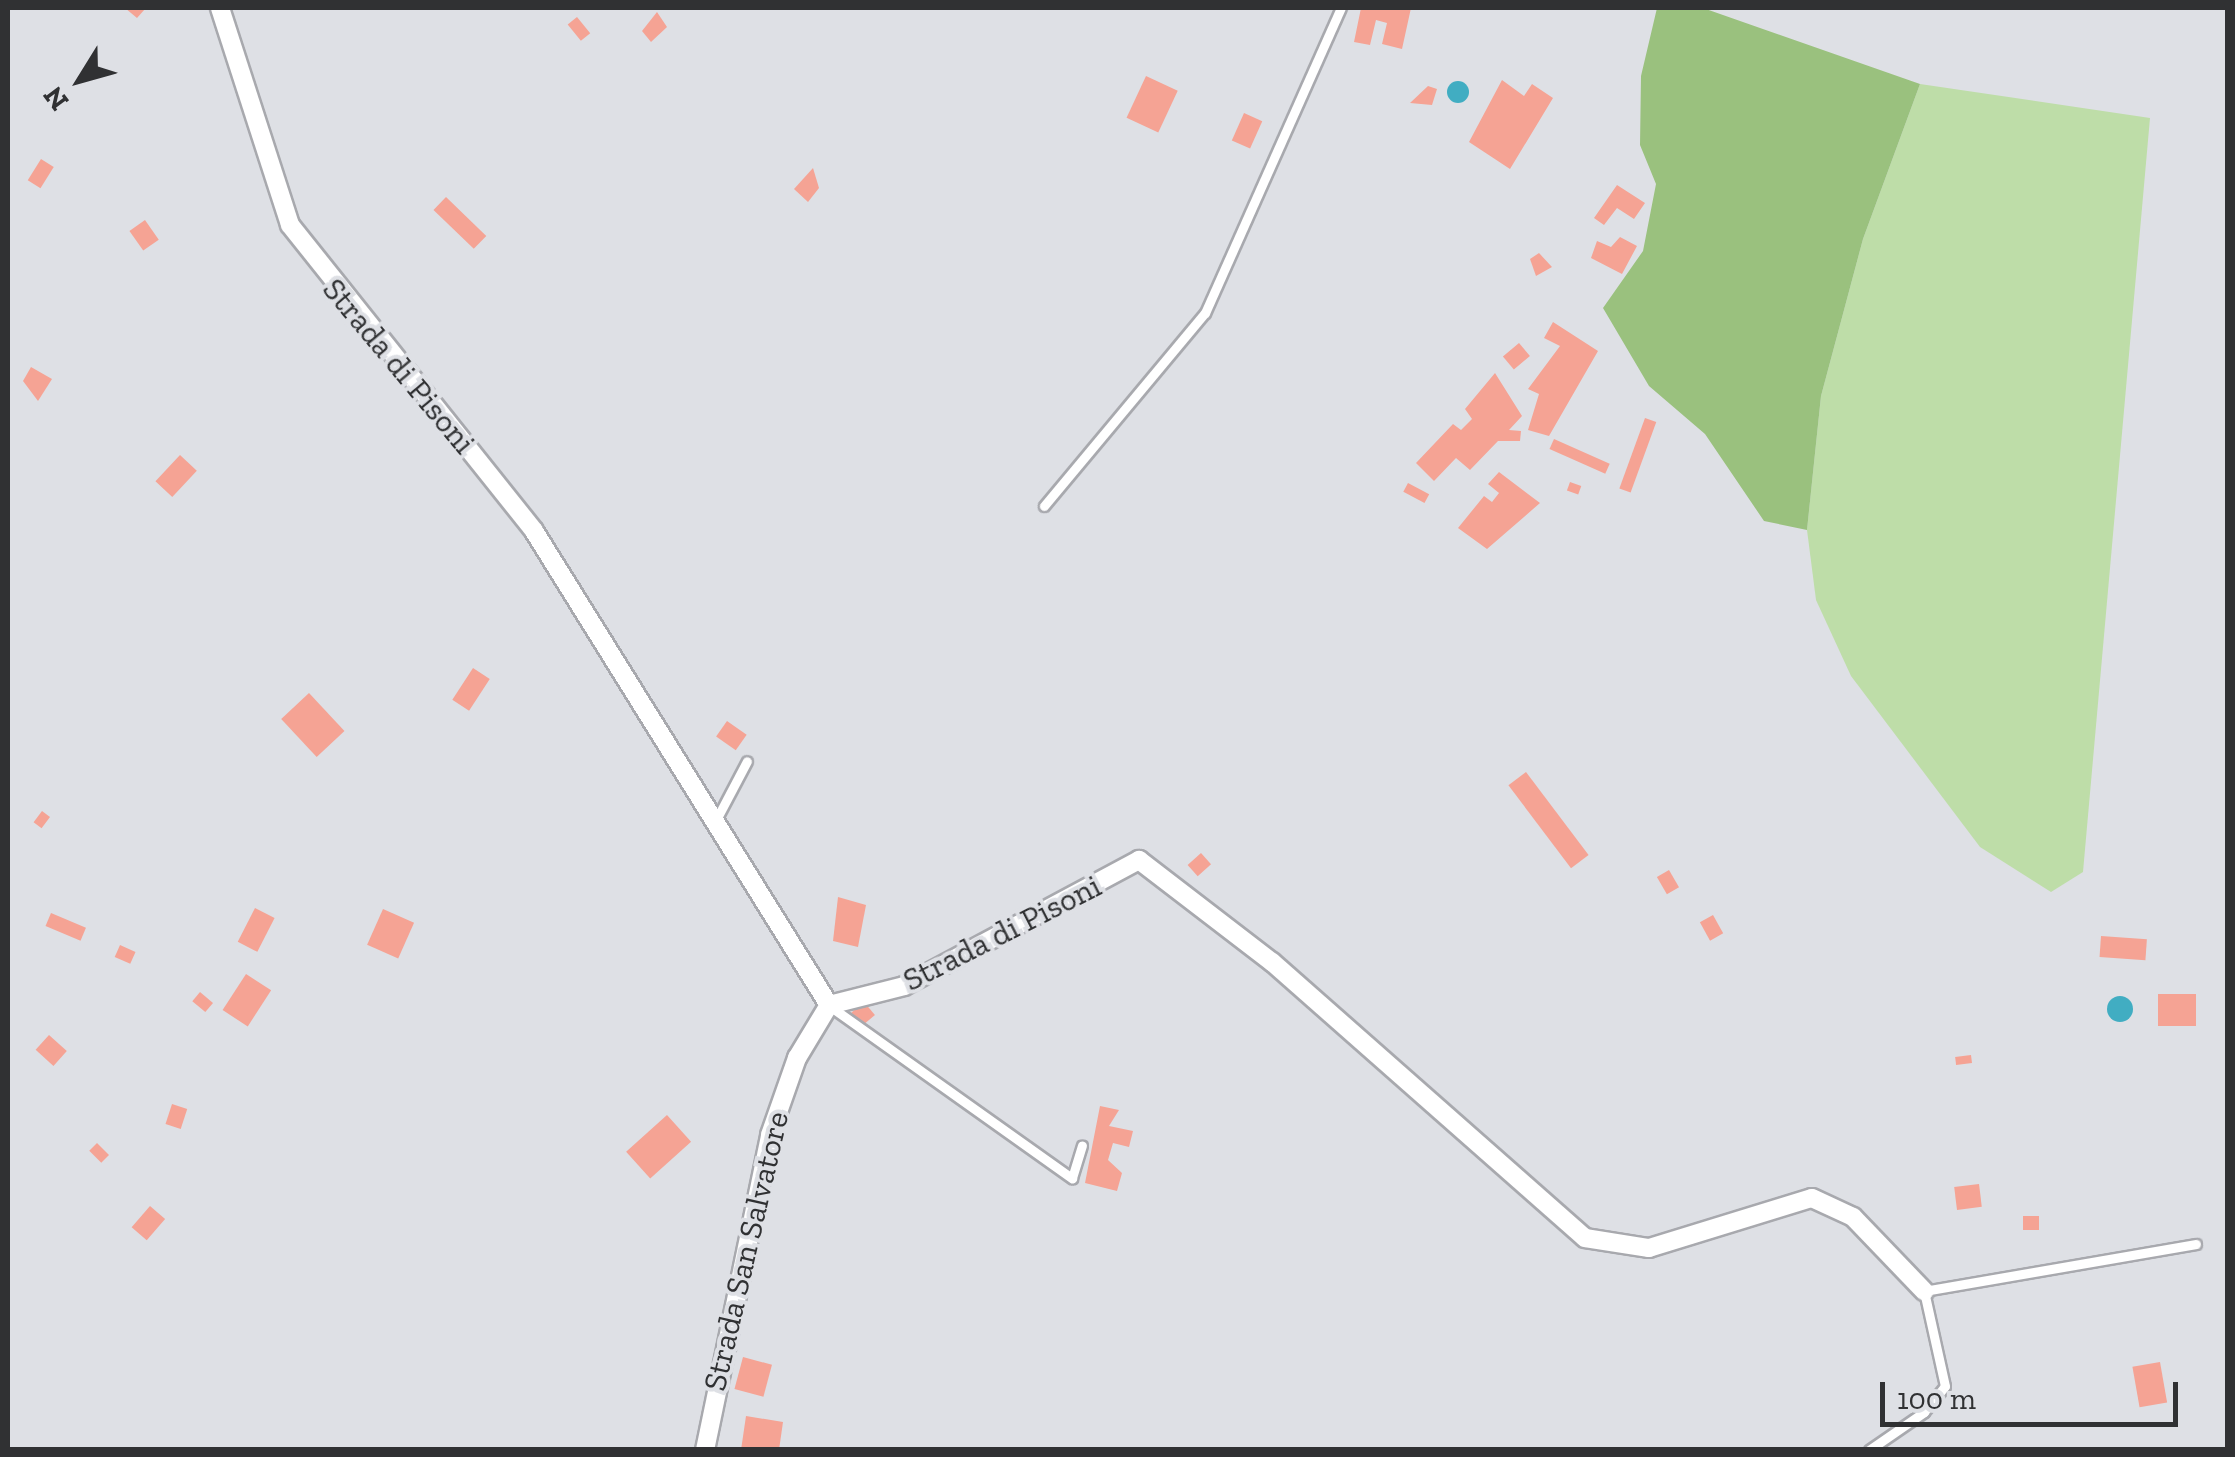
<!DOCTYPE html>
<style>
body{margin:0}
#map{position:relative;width:2235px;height:1457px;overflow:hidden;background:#dee0e5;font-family:"Zilla Slab",serif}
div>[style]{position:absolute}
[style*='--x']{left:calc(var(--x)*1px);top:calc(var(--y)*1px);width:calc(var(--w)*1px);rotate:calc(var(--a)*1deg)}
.green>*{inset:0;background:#bedda8}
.forest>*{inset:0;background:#9ac17e}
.water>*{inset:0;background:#41adc2}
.round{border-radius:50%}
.building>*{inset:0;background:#f5a394;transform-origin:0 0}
.roads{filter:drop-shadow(2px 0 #a8a9ae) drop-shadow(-2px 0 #a8a9ae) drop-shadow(0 2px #a8a9ae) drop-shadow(0 -2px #a8a9ae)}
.service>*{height:9px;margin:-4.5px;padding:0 4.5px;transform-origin:4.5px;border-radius:4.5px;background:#fff}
.minor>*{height:18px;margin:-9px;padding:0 9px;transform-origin:9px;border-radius:9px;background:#fff}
span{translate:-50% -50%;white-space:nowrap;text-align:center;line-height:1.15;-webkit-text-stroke:8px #dee0e5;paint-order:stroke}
.street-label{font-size:32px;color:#303133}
.frame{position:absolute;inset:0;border:10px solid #303133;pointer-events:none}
.north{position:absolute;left:30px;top:30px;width:100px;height:100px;-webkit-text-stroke:8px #dee0e5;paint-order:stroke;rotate:233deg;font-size:28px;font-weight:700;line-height:40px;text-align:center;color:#303133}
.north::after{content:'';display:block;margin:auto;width:35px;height:45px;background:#303133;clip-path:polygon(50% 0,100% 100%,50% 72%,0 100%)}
.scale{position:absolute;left:1880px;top:1382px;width:298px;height:45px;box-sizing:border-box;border:5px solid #303133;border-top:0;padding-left:12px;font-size:30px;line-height:35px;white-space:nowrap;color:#303133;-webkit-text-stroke:8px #dee0e5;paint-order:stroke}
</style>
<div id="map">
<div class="green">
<div style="clip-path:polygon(1920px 84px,2150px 118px,2083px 872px,2051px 892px,1980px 847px,1851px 676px,1816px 600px,1807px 530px,1821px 396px,1863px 239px)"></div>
</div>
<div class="forest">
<div style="clip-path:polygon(1657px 8px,1703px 8px,1920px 84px,1863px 239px,1821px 396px,1807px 530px,1764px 521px,1705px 434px,1649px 386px,1603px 308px,1643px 251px,1656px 184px,1640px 145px,1641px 76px)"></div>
</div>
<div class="water">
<div class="round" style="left:1447px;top:81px;width:22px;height:22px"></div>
<div class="round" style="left:2107px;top:996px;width:26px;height:26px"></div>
</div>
<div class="building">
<div style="clip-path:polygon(125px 8px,143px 8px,145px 9px,137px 18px)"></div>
<div style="clip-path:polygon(1361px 8px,1411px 8px,1402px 49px,1382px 44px,1387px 23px,1376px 20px,1370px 45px,1354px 42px)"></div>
<div style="clip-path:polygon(657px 12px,667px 27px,651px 42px,642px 31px)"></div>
<div style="left:577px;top:17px;width:21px;height:12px;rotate:51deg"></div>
<div style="left:1146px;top:76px;width:35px;height:46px;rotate:25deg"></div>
<div style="clip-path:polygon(1502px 80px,1524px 96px,1532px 84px,1553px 98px,1510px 169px,1469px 142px)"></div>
<div style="clip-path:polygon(1428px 86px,1437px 89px,1432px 105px,1410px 103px)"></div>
<div style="left:1244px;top:113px;width:20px;height:30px;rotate:24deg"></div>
<div style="left:41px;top:159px;width:15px;height:25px;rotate:32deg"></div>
<div style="clip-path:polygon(813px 168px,819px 188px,808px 202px,794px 189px)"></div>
<div style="clip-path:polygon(1617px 185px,1645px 203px,1634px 219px,1617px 208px,1604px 225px,1594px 218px)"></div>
<div style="left:446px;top:197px;width:56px;height:18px;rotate:44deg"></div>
<div style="left:145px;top:220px;width:24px;height:19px;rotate:55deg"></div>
<div style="clip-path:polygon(1620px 237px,1637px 246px,1622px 274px,1591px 258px,1597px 241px,1611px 247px)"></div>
<div style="clip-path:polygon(1539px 253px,1552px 267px,1536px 276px,1530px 259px)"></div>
<div style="clip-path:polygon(1553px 322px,1598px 351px,1549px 436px,1528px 430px,1539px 394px,1528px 389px,1560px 346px,1544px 338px)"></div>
<div style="left:1519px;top:343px;width:17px;height:21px;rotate:50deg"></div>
<div style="clip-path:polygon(31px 367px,52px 379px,38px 401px,23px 381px)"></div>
<div style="clip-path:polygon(1495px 373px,1522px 416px,1509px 430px,1521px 431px,1520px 441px,1498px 441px,1470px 470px,1456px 458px,1434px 481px,1416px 463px,1453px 424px,1461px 430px,1472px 419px,1465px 409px)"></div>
<div style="left:1645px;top:418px;width:12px;height:75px;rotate:20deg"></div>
<div style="left:1554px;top:439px;width:61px;height:11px;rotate:24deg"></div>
<div style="left:180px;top:455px;width:23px;height:36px;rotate:43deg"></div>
<div style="clip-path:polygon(1499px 472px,1540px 503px,1487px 549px,1458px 528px,1484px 496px,1492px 502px,1499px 493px,1488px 484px)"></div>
<div style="left:1570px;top:482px;width:12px;height:9px;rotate:20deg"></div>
<div style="left:1408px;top:483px;width:24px;height:10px;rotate:28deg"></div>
<div style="left:473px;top:668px;width:20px;height:38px;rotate:33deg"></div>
<div style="left:309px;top:693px;width:52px;height:38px;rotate:47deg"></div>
<div style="left:727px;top:721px;width:24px;height:19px;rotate:35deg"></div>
<div style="left:1526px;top:772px;width:104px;height:22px;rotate:53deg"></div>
<div style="left:42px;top:811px;width:10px;height:14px;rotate:37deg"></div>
<div style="left:1201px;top:853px;width:15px;height:18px;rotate:48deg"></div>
<div style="left:1669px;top:870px;width:20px;height:14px;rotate:60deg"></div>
<div style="clip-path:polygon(838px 897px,866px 905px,858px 947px,833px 941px)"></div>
<div style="left:255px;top:908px;width:22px;height:38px;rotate:27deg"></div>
<div style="left:383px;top:909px;width:34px;height:39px;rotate:24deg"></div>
<div style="left:51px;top:913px;width:38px;height:14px;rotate:23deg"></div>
<div style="left:1713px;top:915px;width:21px;height:15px;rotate:61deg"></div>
<div style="left:2101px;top:936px;width:46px;height:21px;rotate:4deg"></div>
<div style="left:120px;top:945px;width:17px;height:13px;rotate:24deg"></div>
<div style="left:246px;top:974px;width:30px;height:43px;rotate:33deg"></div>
<div style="left:200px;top:992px;width:17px;height:12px;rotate:40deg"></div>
<div style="left:2158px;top:994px;width:38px;height:32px"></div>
<div style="left:864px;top:1002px;width:17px;height:17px;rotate:50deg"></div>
<div style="left:49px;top:1035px;width:24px;height:20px;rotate:42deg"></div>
<div style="left:1971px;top:1055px;width:8px;height:16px;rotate:83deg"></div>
<div style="left:172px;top:1104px;width:16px;height:21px;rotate:18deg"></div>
<div style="clip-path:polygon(1100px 1106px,1119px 1110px,1109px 1126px,1133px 1131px,1129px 1147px,1113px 1143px,1108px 1160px,1122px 1173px,1117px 1191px,1085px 1183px)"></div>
<div style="left:667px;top:1115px;width:36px;height:55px;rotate:48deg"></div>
<div style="left:97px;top:1143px;width:17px;height:11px;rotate:45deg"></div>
<div style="left:1979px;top:1184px;width:23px;height:25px;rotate:83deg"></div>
<div style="left:150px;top:1206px;width:20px;height:28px;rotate:41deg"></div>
<div style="left:2023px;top:1216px;width:16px;height:14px"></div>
<div style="left:743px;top:1357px;width:30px;height:33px;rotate:15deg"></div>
<div style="left:2160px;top:1362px;width:41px;height:28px;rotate:80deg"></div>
<div style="clip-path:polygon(746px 1416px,783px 1422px,779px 1450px,741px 1450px)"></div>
</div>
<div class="roads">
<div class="service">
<div style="--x:1044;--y:506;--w:251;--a:-50.2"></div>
<div style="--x:1205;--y:313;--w:334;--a:-66"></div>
<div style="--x:717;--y:818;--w:64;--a:-62.2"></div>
<div style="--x:831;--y:1007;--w:296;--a:35.4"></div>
<div style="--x:1072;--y:1178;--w:34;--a:-73"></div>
<div style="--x:1869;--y:1450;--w:67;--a:-34.6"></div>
<div style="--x:1924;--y:1412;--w:33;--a:-51"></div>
<div style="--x:1945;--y:1386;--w:97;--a:-102.5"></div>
<div style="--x:1924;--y:1291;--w:276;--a:-9.8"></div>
</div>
<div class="minor">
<div style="--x:220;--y:8;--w:228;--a:72.1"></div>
<div style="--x:290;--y:225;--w:391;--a:51.4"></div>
<div style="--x:534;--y:531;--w:558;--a:58.1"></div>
<div style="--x:829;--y:1005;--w:77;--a:-14.2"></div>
<div style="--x:904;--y:986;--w:267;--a:-28.2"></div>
<div style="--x:1139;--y:860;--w:168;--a:37.5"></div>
<div style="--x:1272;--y:962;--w:417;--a:41.4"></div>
<div style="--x:1585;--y:1238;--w:65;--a:8.9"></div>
<div style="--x:1649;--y:1248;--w:170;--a:-17.1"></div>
<div style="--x:1812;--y:1198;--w:45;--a:24.9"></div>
<div style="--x:1853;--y:1217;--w:103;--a:46.2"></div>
<div style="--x:705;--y:1450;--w:322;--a:-78.3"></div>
<div style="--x:770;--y:1135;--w:82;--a:-70.7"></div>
<div style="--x:797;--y:1058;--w:62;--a:-58.9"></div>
</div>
</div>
<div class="street-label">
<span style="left:399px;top:366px;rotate:50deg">Strada di Pisoni</span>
<span style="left:1002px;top:933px;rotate:-27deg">Strada di Pisoni</span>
<span style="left:746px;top:1251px;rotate:-77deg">Strada San Salvatore</span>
</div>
<div class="frame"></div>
<div class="north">N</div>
<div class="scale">100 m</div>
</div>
